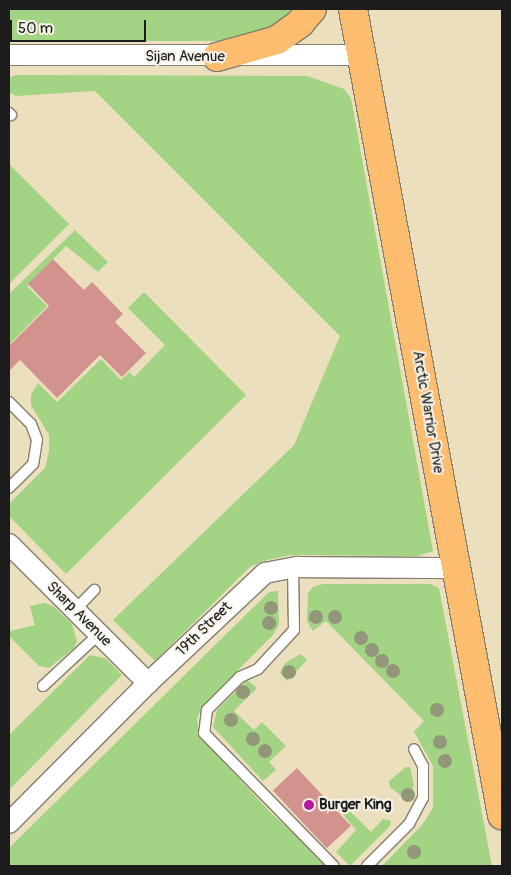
<!DOCTYPE html>
<style>
body{margin:0}
#map{position:relative;width:511px;height:875px;overflow:hidden;background:#ecdfbe;font-family:Pangolin,sans-serif}
div>[style]{position:absolute}
[style*='--x']{left:calc(var(--x)*1px);top:calc(var(--y)*1px);width:calc(var(--w)*1px);rotate:calc(var(--a)*1deg)}
.green>*{inset:0;background:#a2d483}
.building>*{inset:0;background:#d2928e;transform-origin:0 0}
.roads{filter:drop-shadow(1px 0 #847e6d) drop-shadow(-1px 0 #847e6d) drop-shadow(0 1px #847e6d) drop-shadow(0 -1px #847e6d)}
.lane>*{height:10px;margin:-5px;padding:0 5px;transform-origin:5px;border-radius:5px;background:#fff}
.street>*{height:20px;margin:-10px;padding:0 10px;transform-origin:10px;border-radius:10px;background:#fff}
.primary>*{height:28px;margin:-14px;padding:0 14px;transform-origin:14px;border-radius:14px;background:#fdbd6f}
.trees>*{width:14px;height:14px;margin:-7px;border-radius:50%;background:#939779}
.dots>*{width:14px;height:14px;translate:-50% -50%;box-sizing:border-box;border:2px solid #f7f3e8;border-radius:50%}
span{translate:-50% -50%;white-space:nowrap;text-align:center;line-height:1.15;-webkit-text-stroke:4px #f7f3e8;paint-order:stroke}
.street-label{font-size:15px;color:#1c1c1c}
.poi-label{font-size:15px;color:#1c1c1c;font-weight:700}
.left{translate:0 -50%;text-align:left}
.frame{position:absolute;inset:0;border:10px solid #1c1c1c;pointer-events:none}
.scale{position:absolute;left:10px;top:20px;width:136px;height:22px;box-sizing:border-box;border:2px solid #1c1c1c;border-top:0;padding-left:6px;font-size:15px;line-height:18px;white-space:nowrap;color:#1c1c1c;-webkit-text-stroke:4px #f7f3e8;paint-order:stroke}
</style>
<div id="map">
<div class="green">
<div style="clip-path:polygon(9px 9px,299px 9px,289px 22px,243px 41px,9px 41px)"></div>
<div style="clip-path:polygon(16px 75px,307px 76px,344px 89px,351px 98px,433px 551px,418px 556px,291px 555px,267px 560px,251px 566px,155px 661px,113px 620px,294px 445px,340px 336px,95px 91px,16px 96px,9px 92px,9px 78px)"></div>
<div style="clip-path:polygon(9px 164px,69px 224px,9px 284px)"></div>
<div style="clip-path:polygon(75px 230px,108px 262px,98px 272px,66px 246px,27px 286px,47px 306px,9px 345px,9px 294px)"></div>
<div style="clip-path:polygon(144px 292px,246px 395px,66px 574px,9px 516px,9px 504px,45px 468px,49px 451px,49px 435px,31px 405px,31px 395px,38px 383px,57px 402px,101px 359px,121px 380px,129px 372px,134px 377px,165px 345px,128px 308px)"></div>
<div style="clip-path:polygon(323px 584px,430px 584px,439px 588px,492px 866px,382px 866px,422px 825px,433px 808px,433px 766px,414px 732px,424px 721px,326px 621px,313px 631px,307px 622px,308px 593px,313px 587px)"></div>
<div style="clip-path:polygon(278px 591px,279px 624px,273px 635px,203px 705px,197px 718px,198px 729px,204px 741px,270px 812px,329px 866px,9px 866px,9px 848px,269px 592px)"></div>
<div style="clip-path:polygon(44px 603px,53px 606px,72px 624px,77px 641px,74px 648px,49px 668px,39px 666px,9px 636px,10px 631px,35px 625px,30px 606px)"></div>
<div style="clip-path:polygon(301px 654px,307px 660px,287px 681px,280px 673px,285px 663px)"></div>
<div style="clip-path:polygon(90px 655px,105px 658px,122px 675px,9px 790px,9px 735px)"></div>
<div style="clip-path:polygon(247px 680px,257px 688px,234px 711px,254px 730px,262px 722px,286px 746px,269px 762px,276px 770px,263px 781px,213px 727px,217px 710px)"></div>
<div style="clip-path:polygon(406px 767px,410px 767px,414px 785px,409px 802px,390px 787px,389px 781px)"></div>
<div style="clip-path:polygon(344px 805px,371px 832px,383px 819px,391px 821px,390px 826px,350px 866px,336px 852px,356px 830px,339px 810px)"></div>
</div>
<div class="building">
<div style="clip-path:polygon(53px 259px,84px 290px,92px 282px,123px 314px,115px 322px,146px 353px,122px 377px,100px 355px,57px 398px,20px 360px,9px 371px,9px 346px,49px 306px,28px 284px)"></div>
<div style="left:297px;top:768px;width:79px;height:33px;rotate:47deg"></div>
</div>
<div class="roads">
<div class="lane">
<div style="--x:9;--y:113;--w:3;--a:45"></div>
<div style="--x:9;--y:402;--w:31;--a:45"></div>
<div style="--x:31;--y:424;--w:17;--a:69"></div>
<div style="--x:37;--y:440;--w:24;--a:99"></div>
<div style="--x:33;--y:464;--w:34;--a:135"></div>
<div style="--x:293;--y:567;--w:63;--a:89.1"></div>
<div style="--x:294;--y:630;--w:53;--a:132.7"></div>
<div style="--x:258;--y:669;--w:20;--a:156"></div>
<div style="--x:240;--y:677;--w:47;--a:135"></div>
<div style="--x:207;--y:710;--w:23;--a:97"></div>
<div style="--x:204;--y:733;--w:186;--a:45.7"></div>
<div style="--x:75;--y:610;--w:28;--a:-46"></div>
<div style="--x:43;--y:686;--w:76;--a:-42.9"></div>
<div style="--x:367;--y:866;--w:59;--a:-45"></div>
<div style="--x:409;--y:824;--w:30;--a:-62"></div>
<div style="--x:423;--y:798;--w:32;--a:-90"></div>
<div style="--x:423;--y:766;--w:19;--a:-118"></div>
</div>
<div class="street">
<div style="--x:9;--y:55;--w:353;--a:0"></div>
<div style="--x:9;--y:544;--w:197;--a:45"></div>
<div style="--x:9;--y:823;--w:197;--a:-45.2"></div>
<div style="--x:148;--y:683;--w:161;--a:-43.2"></div>
<div style="--x:265;--y:573;--w:33;--a:-11"></div>
<div style="--x:297;--y:567;--w:160;--a:0.4"></div>
</div>
<div class="primary">
<div style="--x:353;--y:9;--w:820;--a:79.53"></div>
<div style="--x:217;--y:57;--w:62;--a:-15.8"></div>
<div style="--x:277;--y:40;--w:29;--a:-36"></div>
<div style="--x:300;--y:23;--w:18;--a:-49"></div>
</div>
</div>
<div class="trees">
<div style="left:271px;top:608px"></div>
<div style="left:316px;top:617px"></div>
<div style="left:335px;top:617px"></div>
<div style="left:269px;top:623px"></div>
<div style="left:361px;top:638px"></div>
<div style="left:372px;top:650px"></div>
<div style="left:382px;top:661px"></div>
<div style="left:393px;top:671px"></div>
<div style="left:289px;top:672px"></div>
<div style="left:243px;top:692px"></div>
<div style="left:437px;top:710px"></div>
<div style="left:231px;top:720px"></div>
<div style="left:253px;top:739px"></div>
<div style="left:440px;top:742px"></div>
<div style="left:265px;top:751px"></div>
<div style="left:445px;top:761px"></div>
<div style="left:408px;top:795px"></div>
<div style="left:414px;top:852px"></div>
</div>
<div class="dots">
<div style="left:309px;top:805px;background:#b5179e"></div>
</div>
<div class="street-label">
<span style="left:185px;top:57px">Sijan Avenue</span>
<span style="left:428px;top:412px;rotate:80deg">Arctic Warrior Drive</span>
<span style="left:79px;top:614px;rotate:45deg">Sharp Avenue</span>
<span style="left:204px;top:629px;rotate:-44deg">19th Street</span>
</div>
<div class="poi-label">
<span class="left" style="left:319px;top:805px">Burger King</span>
</div>
<div class="frame"></div>
<div class="scale">50 m</div>
</div>
